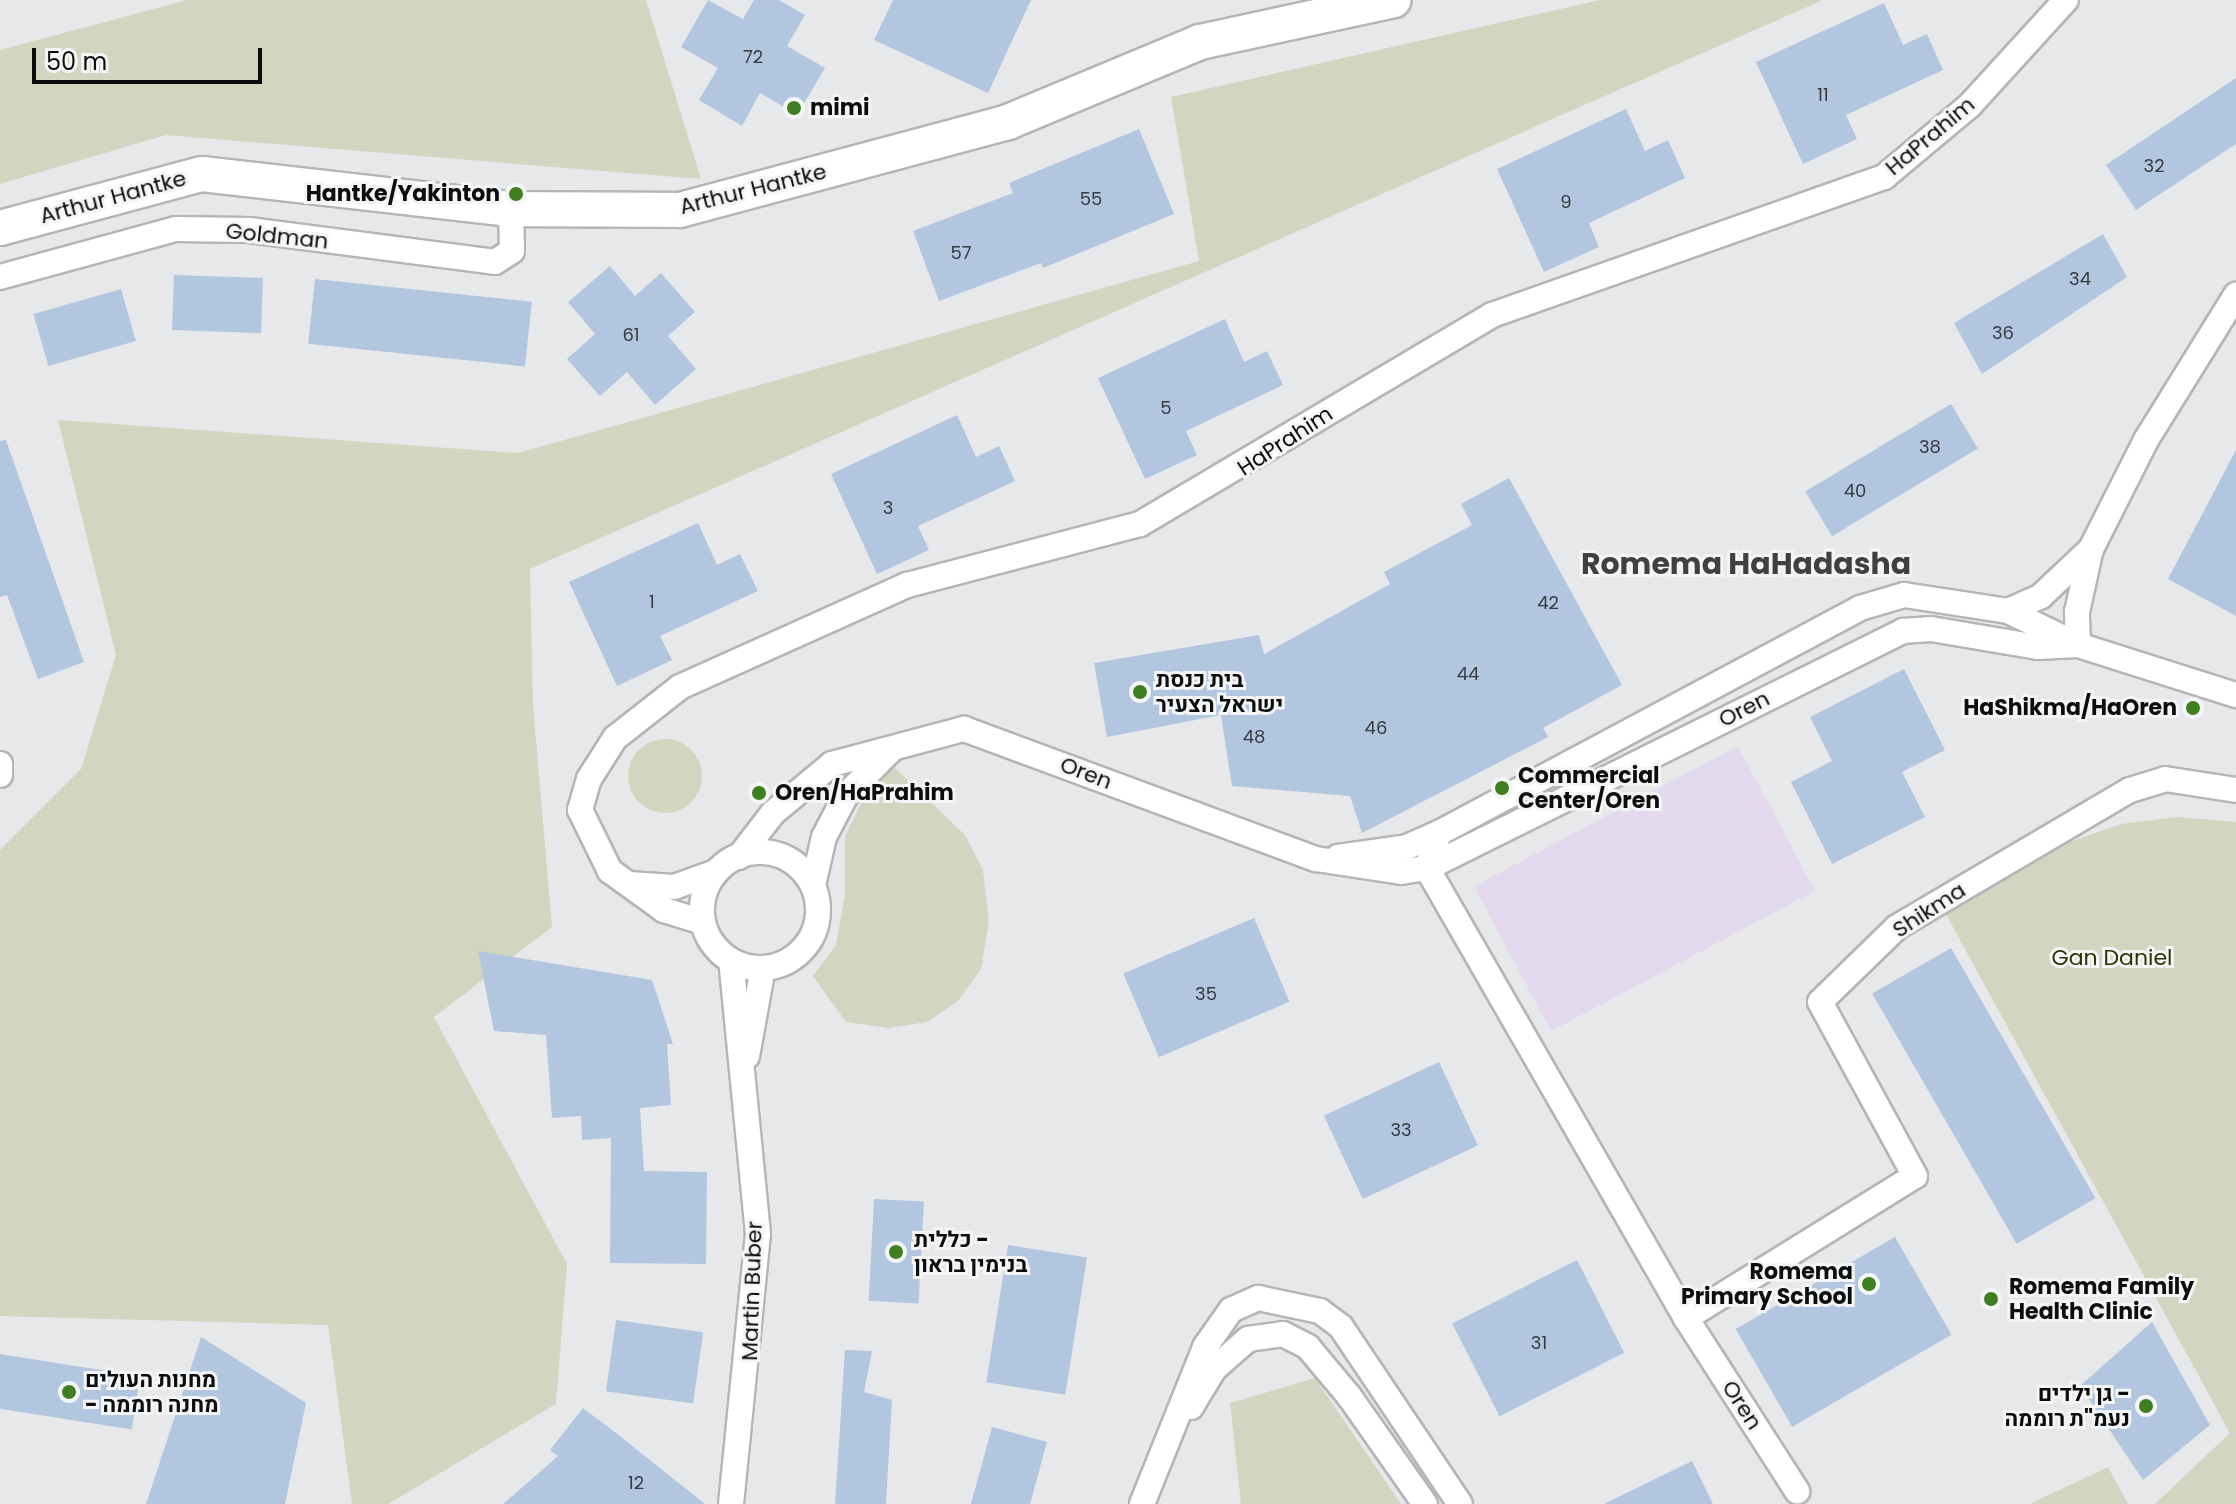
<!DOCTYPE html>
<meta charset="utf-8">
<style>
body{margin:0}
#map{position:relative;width:2236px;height:1504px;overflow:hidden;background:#e7e8ea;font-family:Poppins,Heebo,sans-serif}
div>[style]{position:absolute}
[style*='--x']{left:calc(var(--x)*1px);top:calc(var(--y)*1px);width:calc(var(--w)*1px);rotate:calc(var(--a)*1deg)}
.commercial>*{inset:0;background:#e3daef;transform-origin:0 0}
.green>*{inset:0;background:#d2d6c1}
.round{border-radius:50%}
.building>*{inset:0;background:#b2c6e0;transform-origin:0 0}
.roads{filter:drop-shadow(2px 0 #b4b5b6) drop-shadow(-2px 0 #b4b5b6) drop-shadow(0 2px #b4b5b6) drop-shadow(0 -2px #b4b5b6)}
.street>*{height:24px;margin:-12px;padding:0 12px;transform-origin:12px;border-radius:12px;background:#fff}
.street>.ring{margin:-12px;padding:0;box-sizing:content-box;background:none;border:24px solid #fff;border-radius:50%}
.secondary>*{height:34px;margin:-17px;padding:0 17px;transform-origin:17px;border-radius:17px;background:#fff}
.dots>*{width:22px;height:22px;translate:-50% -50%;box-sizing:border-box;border:4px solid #f4f5f7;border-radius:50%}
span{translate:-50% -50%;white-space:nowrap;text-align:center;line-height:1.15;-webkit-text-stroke:6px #f4f5f7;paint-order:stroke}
.number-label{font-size:18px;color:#363b42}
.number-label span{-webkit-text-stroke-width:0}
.poi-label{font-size:22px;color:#0c0d0d;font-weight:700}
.left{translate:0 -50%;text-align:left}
.right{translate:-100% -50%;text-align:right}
.street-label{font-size:22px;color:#0c0d0d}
.park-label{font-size:22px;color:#2e3300}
.district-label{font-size:30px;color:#404042;font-weight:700}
.scale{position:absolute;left:32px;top:48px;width:230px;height:36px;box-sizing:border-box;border:4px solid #0c0d0d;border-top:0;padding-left:10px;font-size:24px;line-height:28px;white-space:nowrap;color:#0c0d0d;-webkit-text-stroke:6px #f4f5f7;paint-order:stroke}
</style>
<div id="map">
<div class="commercial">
<div style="left:1738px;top:746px;width:164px;height:299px;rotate:62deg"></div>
</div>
<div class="green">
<div style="clip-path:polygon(187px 0,646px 0,701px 179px,166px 135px,0 184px,0 50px)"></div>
<div style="clip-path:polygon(1600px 0,1823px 0,530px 569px,533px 705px,552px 927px,434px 1017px,567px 1264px,556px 1404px,388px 1504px,352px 1504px,328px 1325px,0 1316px,0 850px,81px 769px,116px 655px,58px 420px,518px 453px,1199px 261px,1171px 97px)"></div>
<div class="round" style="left:628px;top:739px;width:74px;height:74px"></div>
<div style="clip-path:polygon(893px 766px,965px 835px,983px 870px,989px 922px,981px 969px,958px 1001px,927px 1022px,889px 1028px,846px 1022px,813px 976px,836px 945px,845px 894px,845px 836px,873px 780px)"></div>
<div style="clip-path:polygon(2177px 817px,2236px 822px,2236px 1504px,2155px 1504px,2230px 1433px,1943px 909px,2046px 850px,2121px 824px)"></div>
<div style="clip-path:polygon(1315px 1378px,1401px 1504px,1241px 1504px,1230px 1403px)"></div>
<div style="clip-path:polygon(2108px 1467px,2128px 1504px,2030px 1504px)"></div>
</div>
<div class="building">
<div style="clip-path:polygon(708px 0,743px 19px,754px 0,779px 0,805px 15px,787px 46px,825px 68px,797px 115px,760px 93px,742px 126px,699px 100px,718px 68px,681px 47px)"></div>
<div style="clip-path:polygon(893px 0,1031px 0,988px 93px,874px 40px)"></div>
<div style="clip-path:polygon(1884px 3px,1903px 45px,1927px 34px,1943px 70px,1846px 115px,1857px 139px,1803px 164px,1756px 62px)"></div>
<div style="clip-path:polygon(2236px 78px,2236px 144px,2136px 210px,2106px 165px)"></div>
<div style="clip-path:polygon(1626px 109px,1645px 151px,1668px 140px,1685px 178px,1589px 223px,1599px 247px,1544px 272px,1497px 169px)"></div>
<div style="clip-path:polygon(1139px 129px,1174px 214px,1043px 268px,1041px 263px,939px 301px,913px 231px,1013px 193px,1009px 183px)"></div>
<div style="clip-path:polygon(2103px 234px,2127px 277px,1982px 374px,1954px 323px)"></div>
<div style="clip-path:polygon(610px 266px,635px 296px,661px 273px,695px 312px,668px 336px,696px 369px,655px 405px,627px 372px,600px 396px,567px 359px,595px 334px,568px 302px)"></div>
<div style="left:174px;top:275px;width:89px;height:55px;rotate:2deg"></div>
<div style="left:315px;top:279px;width:218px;height:65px;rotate:6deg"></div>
<div style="left:121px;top:289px;width:54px;height:91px;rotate:74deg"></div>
<div style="clip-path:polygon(1225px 319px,1244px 362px,1267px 351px,1283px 385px,1186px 431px,1197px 455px,1145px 479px,1098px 378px)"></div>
<div style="left:1951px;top:404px;width:52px;height:170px;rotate:59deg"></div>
<div style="clip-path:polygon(957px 415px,976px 457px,999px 446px,1015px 481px,918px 526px,929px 550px,877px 574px,831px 474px)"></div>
<div style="clip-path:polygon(6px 440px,84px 662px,38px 679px,7px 595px,0 597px,0 441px)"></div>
<div style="clip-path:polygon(2236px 450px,2236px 616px,2168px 579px)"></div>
<div style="clip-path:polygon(1509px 478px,1622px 685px,1543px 728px,1548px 737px,1362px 833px,1350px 796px,1232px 786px,1221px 715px,1107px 737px,1094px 663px,1259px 635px,1264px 654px,1390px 584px,1384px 572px,1472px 525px,1461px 504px)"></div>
<div style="clip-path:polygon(698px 523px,717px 565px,740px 554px,758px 591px,660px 636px,672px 660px,617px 686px,569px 582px)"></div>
<div style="clip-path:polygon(1904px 669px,1945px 750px,1902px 772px,1925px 817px,1832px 864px,1791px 782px,1832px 761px,1810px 717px)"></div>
<div style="left:1254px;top:918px;width:91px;height:142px;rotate:67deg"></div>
<div style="left:1951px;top:948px;width:289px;height:91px;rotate:60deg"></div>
<div style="clip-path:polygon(478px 951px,652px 980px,673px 1044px,667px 1044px,671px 1105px,640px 1108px,644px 1171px,707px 1172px,706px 1264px,610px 1263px,611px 1138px,582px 1140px,581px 1116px,552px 1118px,546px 1035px,494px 1031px)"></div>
<div style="left:1439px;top:1062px;width:92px;height:127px;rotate:65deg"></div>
<div style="left:874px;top:1199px;width:50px;height:102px;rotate:3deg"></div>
<div style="left:1895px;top:1237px;width:113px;height:184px;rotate:60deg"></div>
<div style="left:1008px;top:1245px;width:80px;height:139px;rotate:9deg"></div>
<div style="left:1577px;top:1260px;width:104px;height:140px;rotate:63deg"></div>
<div style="left:616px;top:1320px;width:88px;height:72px;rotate:8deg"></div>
<div style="clip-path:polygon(2152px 1322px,2210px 1425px,2143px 1480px,2080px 1386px)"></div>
<div style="clip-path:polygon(201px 1337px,306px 1403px,285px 1504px,146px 1504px)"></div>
<div style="clip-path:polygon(845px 1350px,872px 1351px,864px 1392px,892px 1400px,886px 1504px,835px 1504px)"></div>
<div style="left:0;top:1354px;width:142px;height:54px;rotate:9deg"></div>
<div style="clip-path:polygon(583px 1408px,616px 1433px,705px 1504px,503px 1504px,558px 1456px,550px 1450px)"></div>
<div style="clip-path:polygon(992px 1427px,1047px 1442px,1030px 1504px,971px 1504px)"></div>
<div style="clip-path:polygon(1692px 1461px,1713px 1504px,1604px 1504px)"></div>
</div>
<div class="roads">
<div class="street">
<div style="--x:0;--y:277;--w:182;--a:-15.3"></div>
<div style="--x:176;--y:229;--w:73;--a:0.8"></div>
<div style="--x:249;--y:230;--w:248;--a:7.4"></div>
<div style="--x:495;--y:262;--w:20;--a:-33"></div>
<div style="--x:512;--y:251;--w:42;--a:-91.4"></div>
<div style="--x:2008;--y:611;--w:36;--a:-24"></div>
<div style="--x:2041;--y:596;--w:69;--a:-43.2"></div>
<div style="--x:2091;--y:549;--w:122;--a:-63.2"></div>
<div style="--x:2146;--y:440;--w:171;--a:-58.2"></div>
<div style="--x:2078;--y:645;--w:33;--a:-92"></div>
<div style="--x:2077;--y:612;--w:60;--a:-77.6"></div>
<div style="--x:0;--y:764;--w:11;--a:90"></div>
<div style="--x:1439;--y:833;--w:37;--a:109"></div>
<div style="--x:1427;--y:868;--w:519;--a:60.08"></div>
<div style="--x:1686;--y:1318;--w:269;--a:-31.8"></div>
<div style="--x:1915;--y:1176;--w:198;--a:-118.6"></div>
<div style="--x:1820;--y:1002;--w:107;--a:-44.2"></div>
<div style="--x:1897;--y:927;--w:270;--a:-30.5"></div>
<div style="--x:2130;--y:790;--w:37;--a:-17"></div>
<div style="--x:2165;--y:779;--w:72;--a:8.8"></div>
<div class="ring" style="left:702px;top:852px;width:92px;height:92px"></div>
<div style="--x:739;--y:857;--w:56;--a:-52.3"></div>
<div style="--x:773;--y:813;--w:77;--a:-39.7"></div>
<div style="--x:832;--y:764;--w:137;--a:-14.9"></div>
<div style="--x:964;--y:729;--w:375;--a:20.3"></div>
<div style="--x:1316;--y:859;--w:86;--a:8.7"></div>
<div style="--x:1401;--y:872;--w:26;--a:-9"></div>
<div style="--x:1427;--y:868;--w:532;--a:-26.47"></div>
<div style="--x:1903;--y:631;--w:28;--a:-4"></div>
<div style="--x:1931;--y:629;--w:108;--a:9.6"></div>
<div style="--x:2037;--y:647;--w:41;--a:-2.8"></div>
<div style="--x:1338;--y:857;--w:70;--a:-8.2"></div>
<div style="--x:1407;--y:847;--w:35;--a:-24"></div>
<div style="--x:1439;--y:833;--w:477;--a:-28.1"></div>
<div style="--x:1860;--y:608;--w:46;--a:-16.5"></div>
<div style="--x:1904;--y:595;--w:105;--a:8.7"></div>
<div style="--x:2008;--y:611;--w:78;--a:25.9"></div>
<div style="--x:2078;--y:645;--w:166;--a:17.6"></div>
<div style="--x:629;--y:884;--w:45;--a:3.8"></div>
<div style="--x:674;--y:887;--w:45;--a:-19.7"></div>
<div style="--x:813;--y:885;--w:49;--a:-77.1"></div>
<div style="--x:824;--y:837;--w:47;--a:-62.4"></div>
<div style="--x:846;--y:795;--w:64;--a:-45"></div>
<div style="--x:703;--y:922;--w:41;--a:-162.9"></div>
<div style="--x:664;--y:910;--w:67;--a:-144.2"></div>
<div style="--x:610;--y:871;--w:68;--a:-116.2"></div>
<div style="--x:580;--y:810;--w:32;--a:-74"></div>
<div style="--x:589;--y:779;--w:49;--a:-57.6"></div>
<div style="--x:615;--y:738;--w:83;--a:-38.1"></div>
<div style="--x:680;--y:687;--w:249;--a:-24.2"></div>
<div style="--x:907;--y:585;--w:241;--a:-14.7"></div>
<div style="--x:1140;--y:524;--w:409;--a:-30.7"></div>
<div style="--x:1492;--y:315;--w:416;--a:-19.4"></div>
<div style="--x:1884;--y:177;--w:112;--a:-39.9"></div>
<div style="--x:1970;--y:105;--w:142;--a:-47.6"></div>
<div style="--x:747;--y:1056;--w:89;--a:-79.7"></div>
<div style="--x:1686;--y:1318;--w:206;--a:57.3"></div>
<div style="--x:1191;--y:1407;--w:44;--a:-58.8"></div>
<div style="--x:1214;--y:1369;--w:45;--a:-41.4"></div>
<div style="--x:1248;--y:1339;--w:35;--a:-8"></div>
<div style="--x:1283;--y:1334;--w:28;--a:27"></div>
<div style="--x:1308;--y:1347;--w:64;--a:50.1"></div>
<div style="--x:1349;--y:1396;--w:132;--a:54.9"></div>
<div style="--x:731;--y:1504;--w:271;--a:-84.3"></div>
<div style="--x:758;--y:1234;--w:274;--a:-95.6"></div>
<div style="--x:1142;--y:1504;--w:169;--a:-68.1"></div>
<div style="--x:1205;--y:1347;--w:45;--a:-54.9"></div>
<div style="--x:1231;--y:1310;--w:30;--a:-24"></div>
<div style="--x:1258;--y:1298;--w:63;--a:11.8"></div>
<div style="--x:1320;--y:1311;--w:26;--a:37"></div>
<div style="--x:1341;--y:1327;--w:213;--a:56.1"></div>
</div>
<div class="secondary">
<div style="--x:0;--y:228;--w:209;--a:-15"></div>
<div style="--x:202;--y:174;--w:311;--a:6.5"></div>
<div style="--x:511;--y:209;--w:169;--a:0.3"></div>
<div style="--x:680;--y:210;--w:340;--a:-15"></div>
<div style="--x:1008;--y:122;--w:208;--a:-22.6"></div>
<div style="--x:1200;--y:42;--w:198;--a:-12.2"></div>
</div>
</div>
<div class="dots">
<div style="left:794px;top:108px;background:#3f7f1f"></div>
<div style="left:516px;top:194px;background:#3f7f1f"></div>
<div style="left:1140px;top:692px;background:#3f7f1f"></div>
<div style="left:2193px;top:708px;background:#3f7f1f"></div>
<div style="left:1502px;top:788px;background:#3f7f1f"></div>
<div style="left:759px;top:793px;background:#3f7f1f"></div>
<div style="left:896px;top:1252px;background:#3f7f1f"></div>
<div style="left:1869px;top:1284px;background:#3f7f1f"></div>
<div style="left:1991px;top:1299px;background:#3f7f1f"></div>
<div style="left:69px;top:1392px;background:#3f7f1f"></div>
<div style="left:2146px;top:1406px;background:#3f7f1f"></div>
</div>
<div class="number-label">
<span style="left:753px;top:57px">72</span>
<span style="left:1823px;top:95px">11</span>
<span style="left:2154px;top:166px">32</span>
<span style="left:1091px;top:199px">55</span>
<span style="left:1566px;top:202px">9</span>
<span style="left:961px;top:253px">57</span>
<span style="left:2080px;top:279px">34</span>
<span style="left:2003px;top:333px">36</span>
<span style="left:631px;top:335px">61</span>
<span style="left:1166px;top:408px">5</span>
<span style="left:1930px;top:447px">38</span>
<span style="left:1855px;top:491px">40</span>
<span style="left:888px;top:508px">3</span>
<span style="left:652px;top:602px">1</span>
<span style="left:1548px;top:603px">42</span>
<span style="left:1468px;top:674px">44</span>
<span style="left:1376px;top:728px">46</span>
<span style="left:1254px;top:737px">48</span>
<span style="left:1206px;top:994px">35</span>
<span style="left:1401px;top:1130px">33</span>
<span style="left:1539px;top:1343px">31</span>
<span style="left:636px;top:1483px">12</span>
</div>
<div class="poi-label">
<span class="left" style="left:810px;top:108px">mimi</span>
<span class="right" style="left:500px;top:194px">Hantke/Yakinton</span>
<span class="left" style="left:1156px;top:692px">בית כנסת<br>ישראל הצעיר</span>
<span class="right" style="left:2177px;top:708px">HaShikma/HaOren</span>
<span class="left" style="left:1518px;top:788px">Commercial<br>Center/Oren</span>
<span class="left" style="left:775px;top:793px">Oren/HaPrahim</span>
<span class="left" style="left:914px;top:1252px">כללית -<br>בנימין בראון</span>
<span class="right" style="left:1853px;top:1284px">Romema<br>Primary School</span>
<span class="left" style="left:2009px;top:1299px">Romema Family<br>Health Clinic</span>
<span class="left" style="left:85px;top:1392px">מחנות העולים<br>- מחנה רוממה</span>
<span class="right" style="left:2130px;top:1406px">גן ילדים -<br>נעמ"ת רוממה</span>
</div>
<div class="street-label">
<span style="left:1930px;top:136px;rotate:-40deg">HaPrahim</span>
<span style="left:753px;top:189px;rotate:-14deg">Arthur Hantke</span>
<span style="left:113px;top:197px;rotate:-15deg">Arthur Hantke</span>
<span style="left:277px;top:236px;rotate:6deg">Goldman</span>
<span style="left:1285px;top:441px;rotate:-33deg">HaPrahim</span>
<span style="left:1744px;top:709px;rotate:-27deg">Oren</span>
<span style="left:1086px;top:773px;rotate:21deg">Oren</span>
<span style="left:1929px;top:910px;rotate:-33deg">Shikma</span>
<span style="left:752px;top:1291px;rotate:-88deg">Martin Buber</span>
<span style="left:1742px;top:1405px;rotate:57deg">Oren</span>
</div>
<div class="park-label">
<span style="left:2112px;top:958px">Gan Daniel</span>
</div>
<div class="district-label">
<span style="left:1746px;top:564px">Romema HaHadasha</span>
</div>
<div class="scale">50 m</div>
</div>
